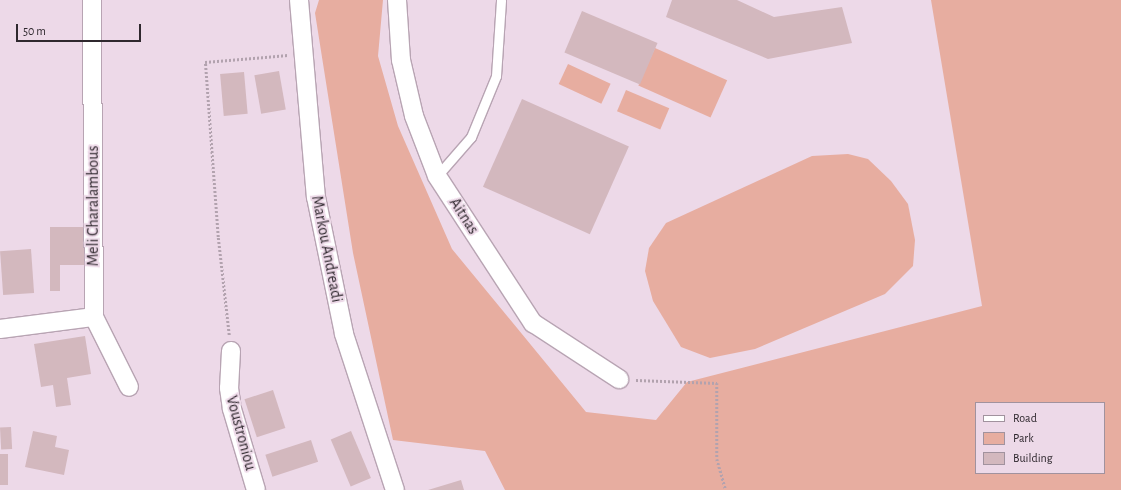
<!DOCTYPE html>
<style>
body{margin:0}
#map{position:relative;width:1121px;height:490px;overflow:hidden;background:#edd9e8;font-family:"Alegreya Sans",sans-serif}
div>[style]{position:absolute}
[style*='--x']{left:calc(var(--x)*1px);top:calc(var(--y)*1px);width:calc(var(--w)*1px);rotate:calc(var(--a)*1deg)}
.green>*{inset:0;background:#e7ada0;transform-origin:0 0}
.building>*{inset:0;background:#d3b8be;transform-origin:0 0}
.path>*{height:2.5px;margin-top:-1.25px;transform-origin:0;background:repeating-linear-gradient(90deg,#b2a2ae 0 2px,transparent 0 4px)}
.roads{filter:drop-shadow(1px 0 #b8a4b3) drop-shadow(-1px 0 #b8a4b3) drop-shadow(0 1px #b8a4b3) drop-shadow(0 -1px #b8a4b3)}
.service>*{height:9px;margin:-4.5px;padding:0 4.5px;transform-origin:4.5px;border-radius:4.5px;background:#fff}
.minor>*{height:18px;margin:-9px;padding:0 9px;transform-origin:9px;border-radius:9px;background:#fff}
span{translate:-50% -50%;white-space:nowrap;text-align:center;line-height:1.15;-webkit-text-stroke:4px #edd9e8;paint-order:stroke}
.street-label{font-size:16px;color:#2f282e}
.legend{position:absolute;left:975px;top:402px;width:130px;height:72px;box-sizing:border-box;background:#edd9e8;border:1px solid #a1929e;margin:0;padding:5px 7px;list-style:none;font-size:12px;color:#2f282e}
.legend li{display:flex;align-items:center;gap:8px;height:20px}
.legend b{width:20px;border:1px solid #a1929e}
.scale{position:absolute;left:16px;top:24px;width:125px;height:18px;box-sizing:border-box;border:2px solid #2f282e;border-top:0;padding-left:5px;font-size:12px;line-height:14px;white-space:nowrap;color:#2f282e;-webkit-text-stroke:3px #edd9e8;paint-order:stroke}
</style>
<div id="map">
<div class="green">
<div style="clip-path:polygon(evenodd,319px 0,383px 0,378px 56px,398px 126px,452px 249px,586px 412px,656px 420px,687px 382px,982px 306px,931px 0,1121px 0,1121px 490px,505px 490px,485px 451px,393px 440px,353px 253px,315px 13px,319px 0,976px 403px,1104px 403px,1104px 473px,976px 473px,976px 403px)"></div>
<div style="left:655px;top:48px;width:79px;height:41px;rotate:24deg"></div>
<div style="left:568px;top:64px;width:47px;height:22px;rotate:25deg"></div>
<div style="left:626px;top:90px;width:47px;height:23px;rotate:23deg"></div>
<div style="clip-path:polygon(848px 154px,868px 159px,891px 181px,908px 204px,915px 240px,913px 266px,885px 294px,755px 349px,710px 358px,681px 347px,653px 301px,645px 271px,649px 248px,666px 223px,812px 156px)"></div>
</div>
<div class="building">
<div style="clip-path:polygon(672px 0,737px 0,774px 17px,842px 7px,852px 43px,768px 59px,666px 17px)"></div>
<div style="left:582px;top:11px;width:82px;height:45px;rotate:23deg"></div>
<div style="left:279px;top:71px;width:39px;height:25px;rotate:80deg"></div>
<div style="left:244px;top:72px;width:42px;height:24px;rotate:85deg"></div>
<div style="left:522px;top:99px;width:117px;height:96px;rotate:24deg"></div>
<div style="clip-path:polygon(50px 227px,85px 227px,85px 265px,60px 265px,60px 291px,50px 291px)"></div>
<div style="left:31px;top:249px;width:44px;height:31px;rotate:86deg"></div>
<div style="clip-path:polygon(85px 336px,91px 374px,67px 378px,71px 405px,56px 407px,53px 385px,41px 387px,34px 344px)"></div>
<div style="left:273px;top:390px;width:40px;height:30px;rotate:72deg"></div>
<div style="left:11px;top:427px;width:22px;height:11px;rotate:87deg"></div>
<div style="clip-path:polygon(33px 431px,57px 436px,55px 447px,69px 450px,64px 475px,25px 467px)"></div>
<div style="left:351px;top:431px;width:51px;height:22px;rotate:67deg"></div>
<div style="left:311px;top:440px;width:23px;height:48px;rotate:72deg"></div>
<div style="left:0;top:454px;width:8px;height:31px"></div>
<div style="clip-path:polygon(461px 480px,464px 490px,428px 490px)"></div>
</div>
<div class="path">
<div style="--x:229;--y:335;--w:99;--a:-96.4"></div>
<div style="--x:218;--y:237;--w:175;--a:-94.2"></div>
<div style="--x:205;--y:62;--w:83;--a:-4.8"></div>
<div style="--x:636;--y:380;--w:81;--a:2.1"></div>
<div style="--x:717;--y:383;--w:76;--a:90"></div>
<div style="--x:717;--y:459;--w:32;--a:74"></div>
</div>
<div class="roads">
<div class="service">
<div style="--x:437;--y:176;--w:52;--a:-48.9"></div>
<div style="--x:471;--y:137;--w:66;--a:-67.7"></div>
<div style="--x:496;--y:76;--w:76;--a:-86.2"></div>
</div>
<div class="minor">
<div style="--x:299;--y:0;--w:198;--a:85.1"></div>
<div style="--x:316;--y:197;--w:140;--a:78.4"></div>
<div style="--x:344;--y:334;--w:164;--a:71.9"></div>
<div style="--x:397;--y:0;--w:60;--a:86.2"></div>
<div style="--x:401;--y:60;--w:57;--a:76.9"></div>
<div style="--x:414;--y:116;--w:64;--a:69"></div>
<div style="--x:437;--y:176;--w:176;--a:56.9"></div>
<div style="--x:533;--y:323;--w:103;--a:33.1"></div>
<div style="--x:94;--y:317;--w:78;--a:63.4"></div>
<div style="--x:0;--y:329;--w:95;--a:-7.3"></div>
<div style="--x:94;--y:317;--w:317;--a:-90.4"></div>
<div style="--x:231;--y:351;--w:37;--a:93"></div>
<div style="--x:229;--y:388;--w:21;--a:82"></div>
<div style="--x:232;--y:409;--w:84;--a:73.5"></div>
</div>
</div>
<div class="street-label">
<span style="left:93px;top:206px;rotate:-90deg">Meli Charalambous</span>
<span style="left:464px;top:216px;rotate:57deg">Aitnas</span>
<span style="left:327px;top:249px;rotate:79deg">Markou Andreadi</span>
<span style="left:241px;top:433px;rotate:75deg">Voustroniou</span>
</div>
<ul class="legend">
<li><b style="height:5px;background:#fff"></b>Road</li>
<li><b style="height:11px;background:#e7ada0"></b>Park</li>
<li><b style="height:11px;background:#d3b8be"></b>Building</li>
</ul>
<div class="scale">50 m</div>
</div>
